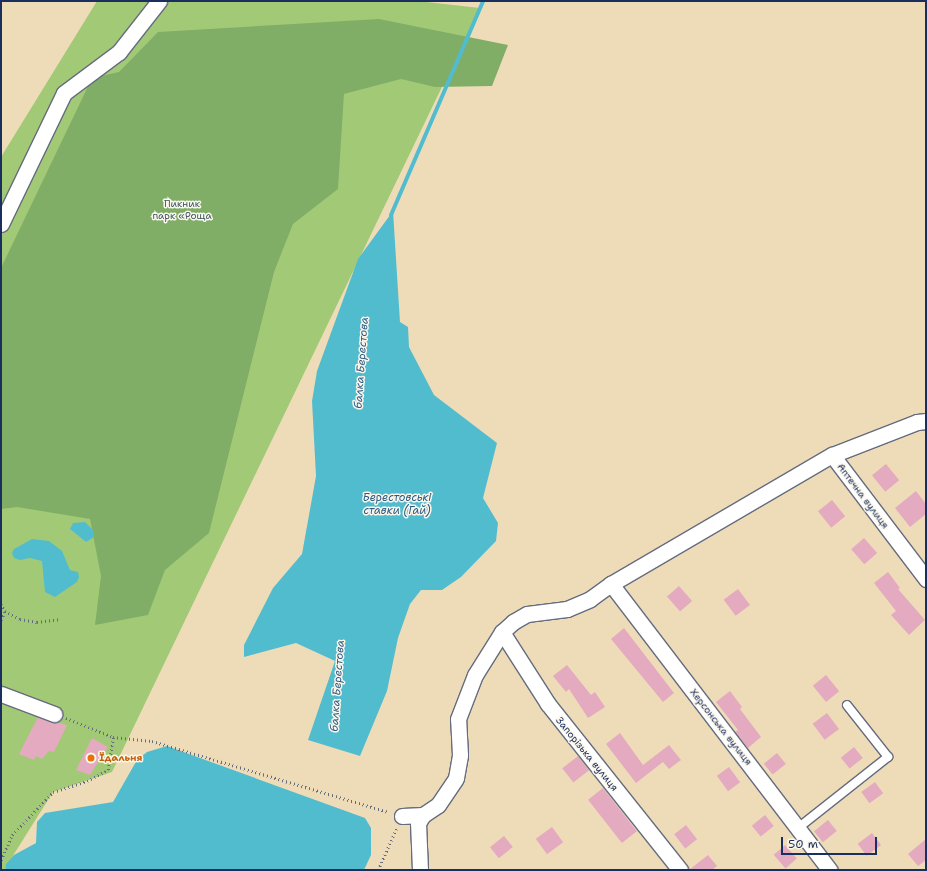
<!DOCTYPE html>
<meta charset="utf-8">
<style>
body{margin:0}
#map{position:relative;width:927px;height:871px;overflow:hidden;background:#eedcb9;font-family:"Shantell Sans",sans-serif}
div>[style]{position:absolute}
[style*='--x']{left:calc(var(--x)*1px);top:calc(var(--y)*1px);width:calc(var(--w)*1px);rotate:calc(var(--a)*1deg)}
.green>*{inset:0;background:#a2ca76}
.forest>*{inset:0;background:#81ae67}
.water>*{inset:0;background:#52bccf}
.stream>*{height:4px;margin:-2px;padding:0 2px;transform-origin:2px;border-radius:2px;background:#52bccf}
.building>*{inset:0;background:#e4aabf;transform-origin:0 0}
.path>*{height:2.5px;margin-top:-1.25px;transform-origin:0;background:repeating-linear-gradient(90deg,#656c7e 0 1px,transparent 0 4px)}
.roads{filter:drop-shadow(1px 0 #656c7e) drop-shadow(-1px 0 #656c7e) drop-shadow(0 1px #656c7e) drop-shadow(0 -1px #656c7e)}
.lane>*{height:8px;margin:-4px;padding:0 4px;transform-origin:4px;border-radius:4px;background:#fff}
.street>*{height:15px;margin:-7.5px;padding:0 7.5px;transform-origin:7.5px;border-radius:7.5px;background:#fff}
.dots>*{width:11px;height:11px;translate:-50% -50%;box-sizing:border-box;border:2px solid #fbf7ec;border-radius:50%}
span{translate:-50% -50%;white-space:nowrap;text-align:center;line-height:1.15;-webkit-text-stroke:3px #fbf7ec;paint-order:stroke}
.park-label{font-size:10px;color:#3d5664}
.street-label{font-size:10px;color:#1b2f5e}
.food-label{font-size:10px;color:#c56008;font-weight:700}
.left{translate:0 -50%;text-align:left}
.water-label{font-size:11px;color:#2c5980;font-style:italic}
.frame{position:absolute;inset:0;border:2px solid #1b2f5e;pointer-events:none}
.scale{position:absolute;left:781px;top:837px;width:96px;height:18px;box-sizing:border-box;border:2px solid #1b2f5e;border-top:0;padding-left:5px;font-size:12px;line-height:14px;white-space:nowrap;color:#1b2f5e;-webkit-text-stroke:3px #fbf7ec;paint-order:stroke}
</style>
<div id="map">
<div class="green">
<div style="clip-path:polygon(97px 1px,418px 1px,480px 8px,112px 772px,53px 792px,4px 870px,1px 870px,1px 157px)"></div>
</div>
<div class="forest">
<div style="clip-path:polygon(379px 19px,508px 45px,492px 86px,435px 87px,401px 79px,344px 94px,338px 189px,293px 224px,274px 272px,209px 533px,165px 570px,148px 615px,95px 625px,101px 576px,90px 519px,17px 507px,1px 509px,1px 268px,92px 78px,119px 72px,158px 32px)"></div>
</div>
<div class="water">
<div style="clip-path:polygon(393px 211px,400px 322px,408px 327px,409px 347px,434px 395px,497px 443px,483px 498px,498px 523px,496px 541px,461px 577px,442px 590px,421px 590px,410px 604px,398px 638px,387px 691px,360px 756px,308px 740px,335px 661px,296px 643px,244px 657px,244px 645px,273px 588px,302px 554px,316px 476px,312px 401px,317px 371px,358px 259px)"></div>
<div style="clip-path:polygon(85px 522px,93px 530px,94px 537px,86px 542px,70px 529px,73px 523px)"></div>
<div style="clip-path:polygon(32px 539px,49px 541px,62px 551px,70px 570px,78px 572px,79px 577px,77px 582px,55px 597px,45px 592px,42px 561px,30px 558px,20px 560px,14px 558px,12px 553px,14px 549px)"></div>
<div style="clip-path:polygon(167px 746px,365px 818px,371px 828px,371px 855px,364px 870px,5px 870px,6px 864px,14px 855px,36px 843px,37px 822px,45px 813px,113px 802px,137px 760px,147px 752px)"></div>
</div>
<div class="stream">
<div style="--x:391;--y:215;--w:233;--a:-66.7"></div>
</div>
<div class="building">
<div style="left:886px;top:464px;width:21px;height:18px;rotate:51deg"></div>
<div style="clip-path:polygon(916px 491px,926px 504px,926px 514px,910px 527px,895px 508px)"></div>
<div style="left:832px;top:500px;width:21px;height:18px;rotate:51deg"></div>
<div style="left:864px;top:538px;width:20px;height:17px;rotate:49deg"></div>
<div style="clip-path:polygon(888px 572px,900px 588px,898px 589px,925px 620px,909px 635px,891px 615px,896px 611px,874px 583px)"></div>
<div style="left:679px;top:586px;width:20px;height:16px;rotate:49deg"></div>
<div style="left:738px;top:589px;width:20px;height:18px;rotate:53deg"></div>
<div style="clip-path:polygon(624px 628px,674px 693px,663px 702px,611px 639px)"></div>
<div style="clip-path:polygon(567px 665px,591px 695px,595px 692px,605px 707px,588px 718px,569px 689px,566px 692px,553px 676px)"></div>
<div style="left:826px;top:675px;width:21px;height:17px;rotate:51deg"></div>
<div style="clip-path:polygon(730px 691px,742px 707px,740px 709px,761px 737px,748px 748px,735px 732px,738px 730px,716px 702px)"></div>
<div style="left:827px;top:713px;width:20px;height:18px;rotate:53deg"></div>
<div style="clip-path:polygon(38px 717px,67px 725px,54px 752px,49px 751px,42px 759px,36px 756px,34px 760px,19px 754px)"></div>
<div style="clip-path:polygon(620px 733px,643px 765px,669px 745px,681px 760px,669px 769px,663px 762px,636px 783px,606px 744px)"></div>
<div style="clip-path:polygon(92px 738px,108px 747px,90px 775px,76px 770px)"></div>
<div style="left:854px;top:747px;width:14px;height:17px;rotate:51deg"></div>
<div style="left:777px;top:753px;width:14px;height:17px;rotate:51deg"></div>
<div style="left:578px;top:756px;width:18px;height:20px;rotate:52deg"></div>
<div style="left:729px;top:767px;width:19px;height:15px;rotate:54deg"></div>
<div style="left:875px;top:782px;width:14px;height:17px;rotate:54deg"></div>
<div style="left:603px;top:788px;width:55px;height:19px;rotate:52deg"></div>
<div style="left:765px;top:815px;width:14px;height:17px;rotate:51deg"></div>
<div style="left:828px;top:820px;width:14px;height:18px;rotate:51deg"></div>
<div style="left:686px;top:825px;width:18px;height:15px;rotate:52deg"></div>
<div style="left:552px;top:827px;width:19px;height:20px;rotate:54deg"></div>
<div style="left:872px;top:833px;width:15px;height:18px;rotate:53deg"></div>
<div style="left:504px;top:836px;width:14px;height:18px;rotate:51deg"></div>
<div style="clip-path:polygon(926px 839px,926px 860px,918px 866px,908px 854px)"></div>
<div style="left:785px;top:845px;width:18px;height:15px;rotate:49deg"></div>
<div style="clip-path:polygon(708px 855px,717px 866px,712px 870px,689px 870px)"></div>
</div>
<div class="path">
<div style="--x:1;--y:604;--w:8;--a:60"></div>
<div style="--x:5;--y:611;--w:17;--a:28"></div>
<div style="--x:20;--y:619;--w:17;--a:10"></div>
<div style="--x:37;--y:622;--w:24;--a:-7"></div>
<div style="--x:1;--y:620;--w:10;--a:-66"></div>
<div style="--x:66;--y:718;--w:51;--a:22"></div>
<div style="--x:113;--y:737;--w:39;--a:6"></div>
<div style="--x:152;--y:741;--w:247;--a:16.7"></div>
<div style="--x:1;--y:860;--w:27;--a:-66"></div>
<div style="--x:12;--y:835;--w:59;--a:-46.4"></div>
<div style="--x:53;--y:792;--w:36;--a:-18"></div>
<div style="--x:87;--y:781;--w:24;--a:-28"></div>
<div style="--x:108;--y:770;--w:33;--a:-81"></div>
<div style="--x:378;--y:870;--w:47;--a:-66.2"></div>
</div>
<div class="roads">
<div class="lane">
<div style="--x:798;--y:828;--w:115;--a:-38.3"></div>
<div style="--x:888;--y:757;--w:66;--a:-128.3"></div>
</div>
<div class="street">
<div style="--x:1;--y:224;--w:145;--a:-64.3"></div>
<div style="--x:64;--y:93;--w:69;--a:-36.7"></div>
<div style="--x:119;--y:52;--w:65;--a:-51.9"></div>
<div style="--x:926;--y:421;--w:9;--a:174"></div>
<div style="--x:917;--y:422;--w:91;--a:158.8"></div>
<div style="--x:832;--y:455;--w:156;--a:52.8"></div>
<div style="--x:611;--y:584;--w:360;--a:52.6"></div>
<div style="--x:502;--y:632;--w:85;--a:57.4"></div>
<div style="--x:548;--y:704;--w:212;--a:51.5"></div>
<div style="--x:1;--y:694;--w:57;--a:20.7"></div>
<div style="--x:402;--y:816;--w:21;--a:-3"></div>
<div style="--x:423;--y:815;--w:18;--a:-34"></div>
<div style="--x:438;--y:805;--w:32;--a:-56"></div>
<div style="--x:456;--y:778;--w:23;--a:-80"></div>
<div style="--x:460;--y:755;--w:36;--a:-93"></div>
<div style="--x:458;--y:719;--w:47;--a:-68.9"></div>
<div style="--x:475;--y:675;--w:51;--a:-57.9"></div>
<div style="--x:502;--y:632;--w:15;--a:-42"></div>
<div style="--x:513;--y:622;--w:16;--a:-30"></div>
<div style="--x:527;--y:614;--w:40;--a:-7.1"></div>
<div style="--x:567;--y:609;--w:25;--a:-23"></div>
<div style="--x:590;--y:599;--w:26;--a:-36"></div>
<div style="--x:611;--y:584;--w:256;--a:-30.3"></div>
<div style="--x:420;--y:870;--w:47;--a:-92.4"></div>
<div style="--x:418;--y:823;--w:9;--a:-58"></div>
</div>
</div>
<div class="dots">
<div style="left:91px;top:758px;background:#e8710a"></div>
</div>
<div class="park-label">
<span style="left:182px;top:209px">Пикник<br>парк «Роща</span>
</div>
<div class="street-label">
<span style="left:863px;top:496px;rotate:53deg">Аптечна вулиця</span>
<span style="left:721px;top:727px;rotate:52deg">Херсонська вулиця</span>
<span style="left:587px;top:754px;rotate:51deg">Запорізька вулиця</span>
</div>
<div class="food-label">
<span class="left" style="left:99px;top:758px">Їдальня</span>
</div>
<div class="water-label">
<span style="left:362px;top:363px;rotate:-86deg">балка Берестова</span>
<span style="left:397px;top:505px">Берестовські<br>ставки (Гай)</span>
<span style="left:338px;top:686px;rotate:-86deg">балка Берестова</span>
</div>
<div class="frame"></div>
<div class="scale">50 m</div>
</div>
